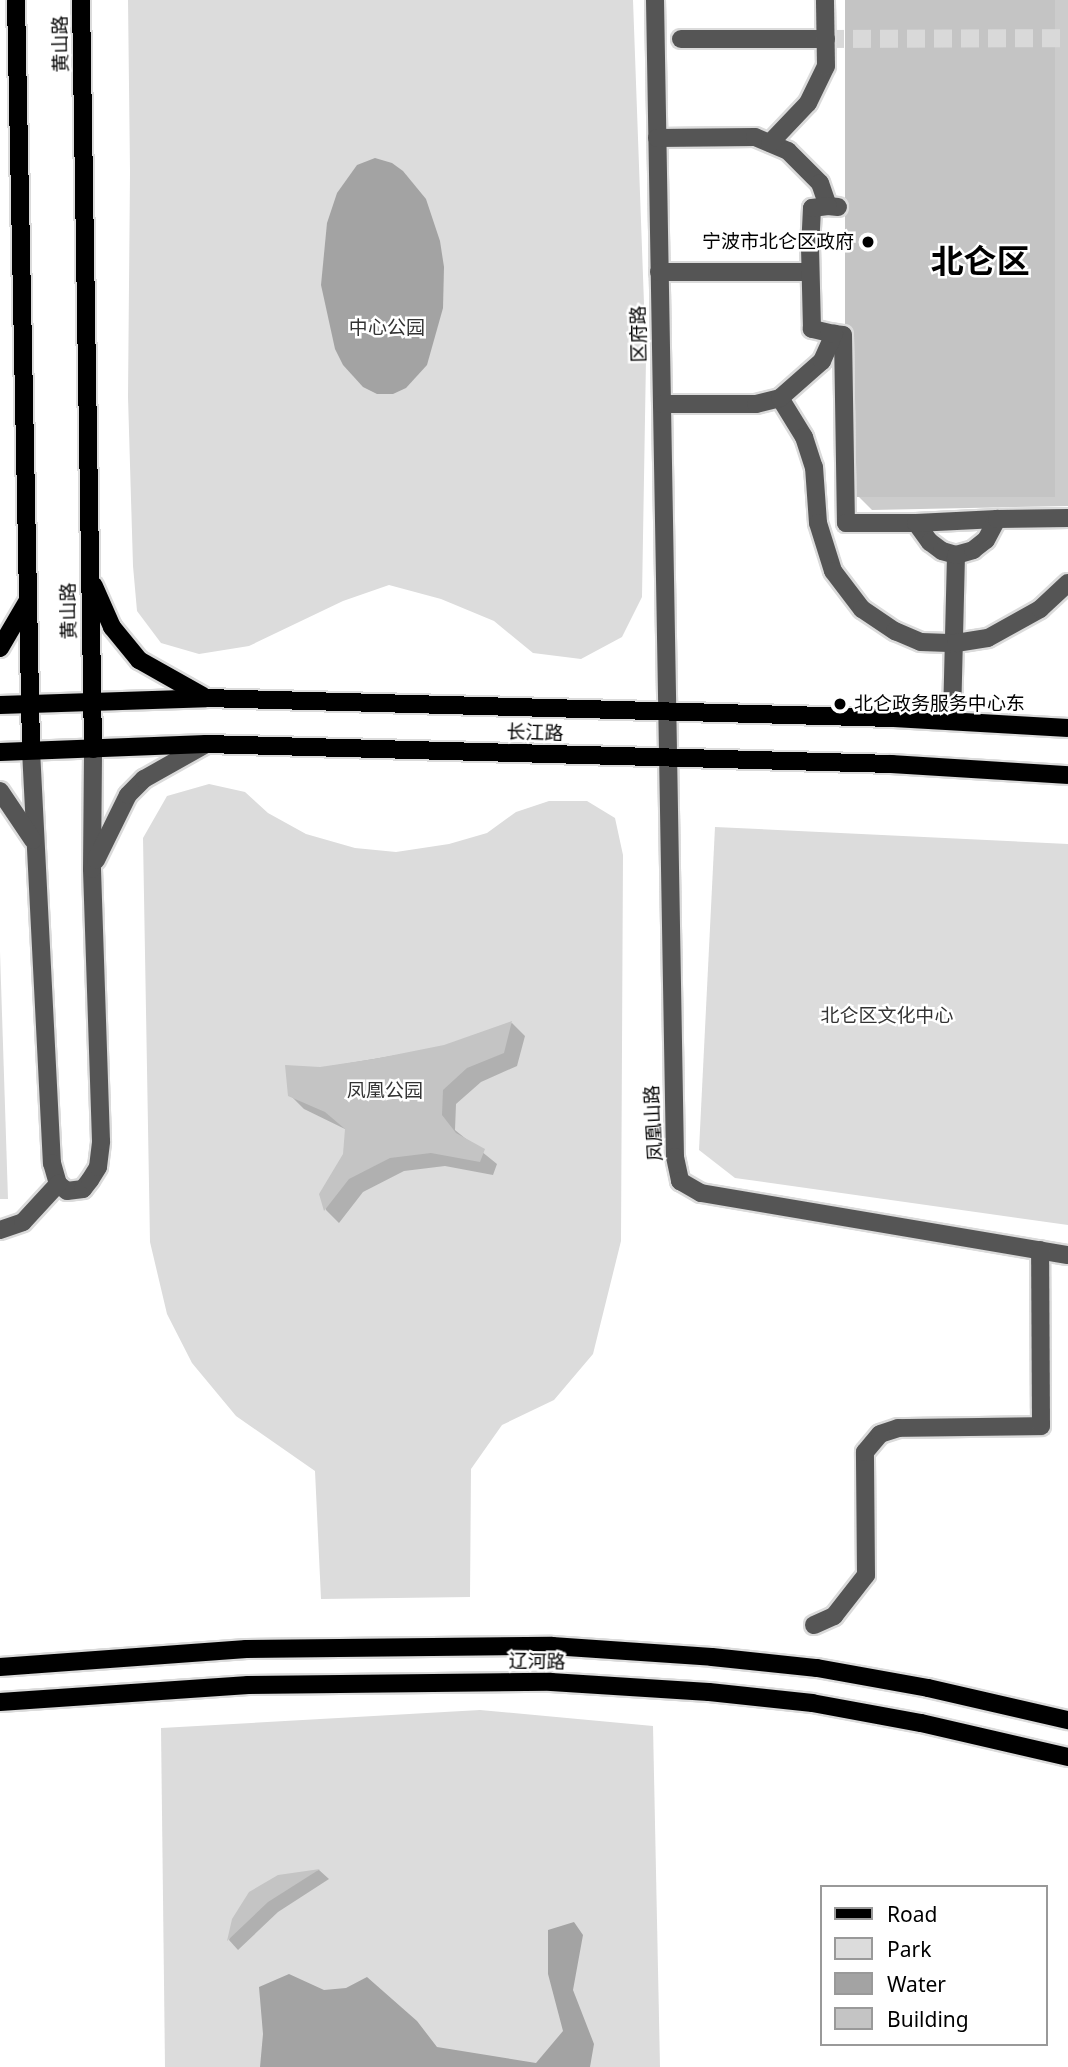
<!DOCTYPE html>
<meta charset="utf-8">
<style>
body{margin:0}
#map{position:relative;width:1068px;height:2067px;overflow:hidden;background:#fff;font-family:"Noto Sans","Noto Sans SC",sans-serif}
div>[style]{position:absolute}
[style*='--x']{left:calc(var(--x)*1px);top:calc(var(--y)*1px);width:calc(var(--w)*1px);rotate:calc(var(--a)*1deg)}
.green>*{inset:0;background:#dcdcdc}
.water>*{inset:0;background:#a3a3a3}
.shadow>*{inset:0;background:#0003}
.building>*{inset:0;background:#c4c4c4;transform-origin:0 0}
.minor-tunnel>*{height:18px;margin-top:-9px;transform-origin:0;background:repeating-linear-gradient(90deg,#d9d9d9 0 18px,transparent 0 27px)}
.roads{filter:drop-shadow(2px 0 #dbdbdb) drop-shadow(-2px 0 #dbdbdb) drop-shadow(0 2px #dbdbdb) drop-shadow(0 -2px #dbdbdb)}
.minor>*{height:18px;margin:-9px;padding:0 9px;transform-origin:9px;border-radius:9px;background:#555}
.major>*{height:18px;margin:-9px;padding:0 9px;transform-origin:9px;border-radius:9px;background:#000}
.dots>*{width:19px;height:19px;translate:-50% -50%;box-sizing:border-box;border:4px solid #fff;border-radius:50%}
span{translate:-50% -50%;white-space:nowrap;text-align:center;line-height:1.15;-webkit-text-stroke:5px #fff;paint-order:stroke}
.street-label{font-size:19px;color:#000}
.poi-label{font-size:19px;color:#000}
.right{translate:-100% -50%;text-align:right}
.left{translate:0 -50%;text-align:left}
.park-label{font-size:19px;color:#333}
.town-label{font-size:33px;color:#000;font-weight:700}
.legend{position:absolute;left:820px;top:1885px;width:228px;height:161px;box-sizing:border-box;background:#fff;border:2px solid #999;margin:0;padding:9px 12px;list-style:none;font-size:21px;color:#000}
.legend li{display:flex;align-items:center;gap:14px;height:35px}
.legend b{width:35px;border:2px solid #999}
</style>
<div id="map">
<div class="green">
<div style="clip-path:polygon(128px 0,633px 0,646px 359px,642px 597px,622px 637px,581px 659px,533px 653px,494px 621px,441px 599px,389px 585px,343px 601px,249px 646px,199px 654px,161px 643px,137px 611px,133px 566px,128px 397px,130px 172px)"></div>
<div style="clip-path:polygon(209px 784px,245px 792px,268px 813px,306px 834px,355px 848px,396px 852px,449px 844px,487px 833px,516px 812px,549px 801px,587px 801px,615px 818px,623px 855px,621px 1241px,593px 1354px,554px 1400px,502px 1425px,471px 1469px,470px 1597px,321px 1599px,315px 1471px,236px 1416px,192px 1363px,167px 1314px,150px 1242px,143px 838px,167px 796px)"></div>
<div style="clip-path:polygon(715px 827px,1068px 844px,1068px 1225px,735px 1178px,699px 1150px)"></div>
<div style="clip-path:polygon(0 952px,8px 1199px,0 1199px)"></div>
<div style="clip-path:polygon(480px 1710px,653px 1726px,660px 2067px,165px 2067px,161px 1728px)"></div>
</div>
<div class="water">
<div style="clip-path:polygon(375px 158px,392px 163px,403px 171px,426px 199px,440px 241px,444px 267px,443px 308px,427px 365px,406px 388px,393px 394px,377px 394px,363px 387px,343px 365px,335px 349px,321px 285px,327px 223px,337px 193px,357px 165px)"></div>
<div style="clip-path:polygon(574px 1922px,583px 1935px,573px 1990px,594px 2044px,590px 2067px,260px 2067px,263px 2034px,259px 1987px,289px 1974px,324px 1990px,346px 1988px,367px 1977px,417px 2021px,437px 2047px,536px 2063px,563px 2031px,548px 1974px,548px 1930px)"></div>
</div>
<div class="shadow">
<div style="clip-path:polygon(847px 0,1068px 0,1068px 506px,872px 510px,859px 497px)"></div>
<div style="clip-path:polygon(512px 1023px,525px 1036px,517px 1066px,481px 1082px,456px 1104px,455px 1130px,497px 1164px,493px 1175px,445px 1166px,404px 1171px,363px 1192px,339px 1223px,326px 1210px,321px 1194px,345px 1154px,347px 1130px,304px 1109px,290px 1095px,320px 1068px,445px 1047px)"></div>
<div style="clip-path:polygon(319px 1870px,329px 1879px,278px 1912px,238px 1950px,229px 1940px,234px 1919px,278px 1877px)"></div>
</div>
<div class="building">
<div style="left:845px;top:0;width:210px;height:497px"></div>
<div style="clip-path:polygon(512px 1021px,504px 1053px,467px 1068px,443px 1090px,442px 1115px,456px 1133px,485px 1149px,480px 1162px,431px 1153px,390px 1158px,349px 1179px,324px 1211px,319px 1194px,343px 1154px,345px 1129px,325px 1112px,288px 1096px,285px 1065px,320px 1067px,374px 1059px,444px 1045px)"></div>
<div style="clip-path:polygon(320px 1869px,268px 1902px,227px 1941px,232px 1919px,249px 1892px,278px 1875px)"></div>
</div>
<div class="minor-tunnel">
<div style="--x:826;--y:39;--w:242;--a:-0.2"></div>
</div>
<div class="roads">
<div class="minor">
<div style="--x:655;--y:0;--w:1157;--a:89.01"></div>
<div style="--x:675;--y:1157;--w:25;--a:78"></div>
<div style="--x:680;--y:1181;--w:24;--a:30"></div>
<div style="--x:701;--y:1193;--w:372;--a:9.6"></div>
<div style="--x:681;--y:39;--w:145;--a:0"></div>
<div style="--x:657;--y:138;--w:98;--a:-0.6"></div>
<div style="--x:755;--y:137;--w:36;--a:23"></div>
<div style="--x:788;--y:151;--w:45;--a:45"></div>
<div style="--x:820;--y:183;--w:24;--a:71"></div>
<div style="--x:828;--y:206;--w:10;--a:6"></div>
<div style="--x:770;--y:143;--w:55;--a:-46.5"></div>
<div style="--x:808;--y:103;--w:41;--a:-64.1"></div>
<div style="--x:826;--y:66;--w:66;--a:-90.9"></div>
<div style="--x:659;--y:272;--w:151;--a:0"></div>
<div style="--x:834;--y:334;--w:9;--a:6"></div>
<div style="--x:843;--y:335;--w:188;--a:89.1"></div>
<div style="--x:846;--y:523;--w:70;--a:0"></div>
<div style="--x:916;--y:523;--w:24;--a:54"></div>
<div style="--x:930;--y:542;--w:15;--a:37"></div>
<div style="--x:942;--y:551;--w:15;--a:16"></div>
<div style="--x:956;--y:555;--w:166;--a:91.4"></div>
<div style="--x:780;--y:398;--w:46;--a:58.4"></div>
<div style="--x:804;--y:437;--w:32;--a:72"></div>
<div style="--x:814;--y:467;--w:56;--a:85.9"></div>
<div style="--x:818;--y:523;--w:50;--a:72.6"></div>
<div style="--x:833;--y:571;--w:48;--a:52.7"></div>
<div style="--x:862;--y:609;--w:40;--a:34"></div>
<div style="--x:895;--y:631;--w:28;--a:23"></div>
<div style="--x:921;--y:642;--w:35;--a:2"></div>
<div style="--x:956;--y:643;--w:32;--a:-9"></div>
<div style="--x:988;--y:638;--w:60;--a:-29.1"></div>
<div style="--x:1040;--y:609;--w:38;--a:-43"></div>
<div style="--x:662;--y:404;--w:94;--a:0"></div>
<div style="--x:756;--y:404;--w:25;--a:-14"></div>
<div style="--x:780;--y:398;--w:56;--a:-41.4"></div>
<div style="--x:822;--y:361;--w:30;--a:-66"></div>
<div style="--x:834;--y:334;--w:23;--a:-167"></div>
<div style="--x:812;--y:329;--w:80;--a:-91.4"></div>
<div style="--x:810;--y:249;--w:41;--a:-87.2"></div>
<div style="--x:812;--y:208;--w:16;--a:-7"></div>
<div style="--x:916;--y:523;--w:81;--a:-2.8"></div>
<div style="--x:956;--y:555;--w:18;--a:-16"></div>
<div style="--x:973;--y:550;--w:16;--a:-38"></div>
<div style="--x:986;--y:540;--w:24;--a:-62"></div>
<div style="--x:997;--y:519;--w:71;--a:-0.8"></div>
<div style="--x:31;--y:750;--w:414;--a:87.1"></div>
<div style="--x:52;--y:1163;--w:22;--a:74"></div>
<div style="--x:58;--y:1184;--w:11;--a:38"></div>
<div style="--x:67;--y:1191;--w:16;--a:-7"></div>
<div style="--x:83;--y:1189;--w:11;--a:-52"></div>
<div style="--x:90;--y:1180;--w:15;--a:-58"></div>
<div style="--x:98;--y:1167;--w:26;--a:-83"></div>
<div style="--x:101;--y:1141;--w:272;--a:-91.9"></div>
<div style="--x:92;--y:869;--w:120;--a:-89.5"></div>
<div style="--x:0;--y:791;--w:59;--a:56"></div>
<div style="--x:96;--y:860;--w:72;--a:-63.8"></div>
<div style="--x:128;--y:795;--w:23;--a:-45"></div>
<div style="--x:144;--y:779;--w:71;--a:-29.4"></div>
<div style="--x:0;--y:1230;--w:24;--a:-19"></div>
<div style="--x:23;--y:1222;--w:52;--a:-47.4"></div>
<div style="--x:814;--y:1625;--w:22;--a:-24"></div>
<div style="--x:834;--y:1616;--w:52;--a:-52"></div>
<div style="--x:866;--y:1575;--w:123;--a:-90.5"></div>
<div style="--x:865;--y:1452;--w:23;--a:-50"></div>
<div style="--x:880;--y:1434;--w:19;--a:-18"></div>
<div style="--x:898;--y:1428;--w:143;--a:-0.8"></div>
<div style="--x:1041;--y:1426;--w:176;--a:-90.3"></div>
</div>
<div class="major">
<div style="--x:16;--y:0;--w:750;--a:88.85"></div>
<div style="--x:81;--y:0;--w:749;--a:89.08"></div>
<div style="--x:94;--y:586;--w:45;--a:66.3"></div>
<div style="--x:112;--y:627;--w:43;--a:50.7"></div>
<div style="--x:139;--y:660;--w:73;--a:29.4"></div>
<div style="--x:0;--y:648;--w:53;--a:-59.6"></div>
<div style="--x:0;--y:705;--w:206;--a:-1.9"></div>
<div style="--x:206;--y:698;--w:688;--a:1.67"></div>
<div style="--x:894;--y:718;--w:174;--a:3.3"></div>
<div style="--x:0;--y:752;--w:206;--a:-2.2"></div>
<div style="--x:206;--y:744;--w:686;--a:1.67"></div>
<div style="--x:892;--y:764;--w:176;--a:3.6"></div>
<div style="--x:0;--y:1667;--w:247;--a:-4.2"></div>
<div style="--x:246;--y:1649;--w:306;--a:-0.6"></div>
<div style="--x:552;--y:1646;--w:160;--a:3.9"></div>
<div style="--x:712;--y:1657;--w:106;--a:6"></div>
<div style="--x:817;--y:1668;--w:113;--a:10.2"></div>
<div style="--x:928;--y:1688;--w:144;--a:12.9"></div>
<div style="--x:0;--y:1702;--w:249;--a:-3.9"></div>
<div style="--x:248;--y:1685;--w:303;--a:-0.6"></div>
<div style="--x:551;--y:1682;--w:158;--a:3.6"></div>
<div style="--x:709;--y:1692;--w:104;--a:6.1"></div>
<div style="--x:812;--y:1703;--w:111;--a:10.4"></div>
<div style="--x:921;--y:1723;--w:151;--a:13"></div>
</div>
</div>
<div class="dots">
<div style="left:868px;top:242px;background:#000"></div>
<div style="left:840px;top:704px;background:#000"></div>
</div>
<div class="street-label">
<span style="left:61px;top:44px;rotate:-91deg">黄山路</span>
<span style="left:639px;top:334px;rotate:-91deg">区府路</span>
<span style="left:69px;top:611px;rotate:-91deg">黄山路</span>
<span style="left:535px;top:733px;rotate:2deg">长江路</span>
<span style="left:654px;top:1123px;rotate:-93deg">凤凰山路</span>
<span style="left:537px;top:1662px;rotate:1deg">辽河路</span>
</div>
<div class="poi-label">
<span class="right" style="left:854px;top:242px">宁波市北仑区政府</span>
<span class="left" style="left:854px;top:704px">北仑政务服务中心东</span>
</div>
<div class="park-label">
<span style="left:387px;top:328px">中心公园</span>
<span style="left:887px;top:1016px">北仑区文化中心</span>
<span style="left:385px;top:1091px">凤凰公园</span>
</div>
<div class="town-label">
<span style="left:980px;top:261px">北仑区</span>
</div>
<ul class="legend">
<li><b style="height:9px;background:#000"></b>Road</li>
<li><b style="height:19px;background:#dcdcdc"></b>Park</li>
<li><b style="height:19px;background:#a3a3a3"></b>Water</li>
<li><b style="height:19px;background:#c4c4c4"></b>Building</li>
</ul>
</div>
